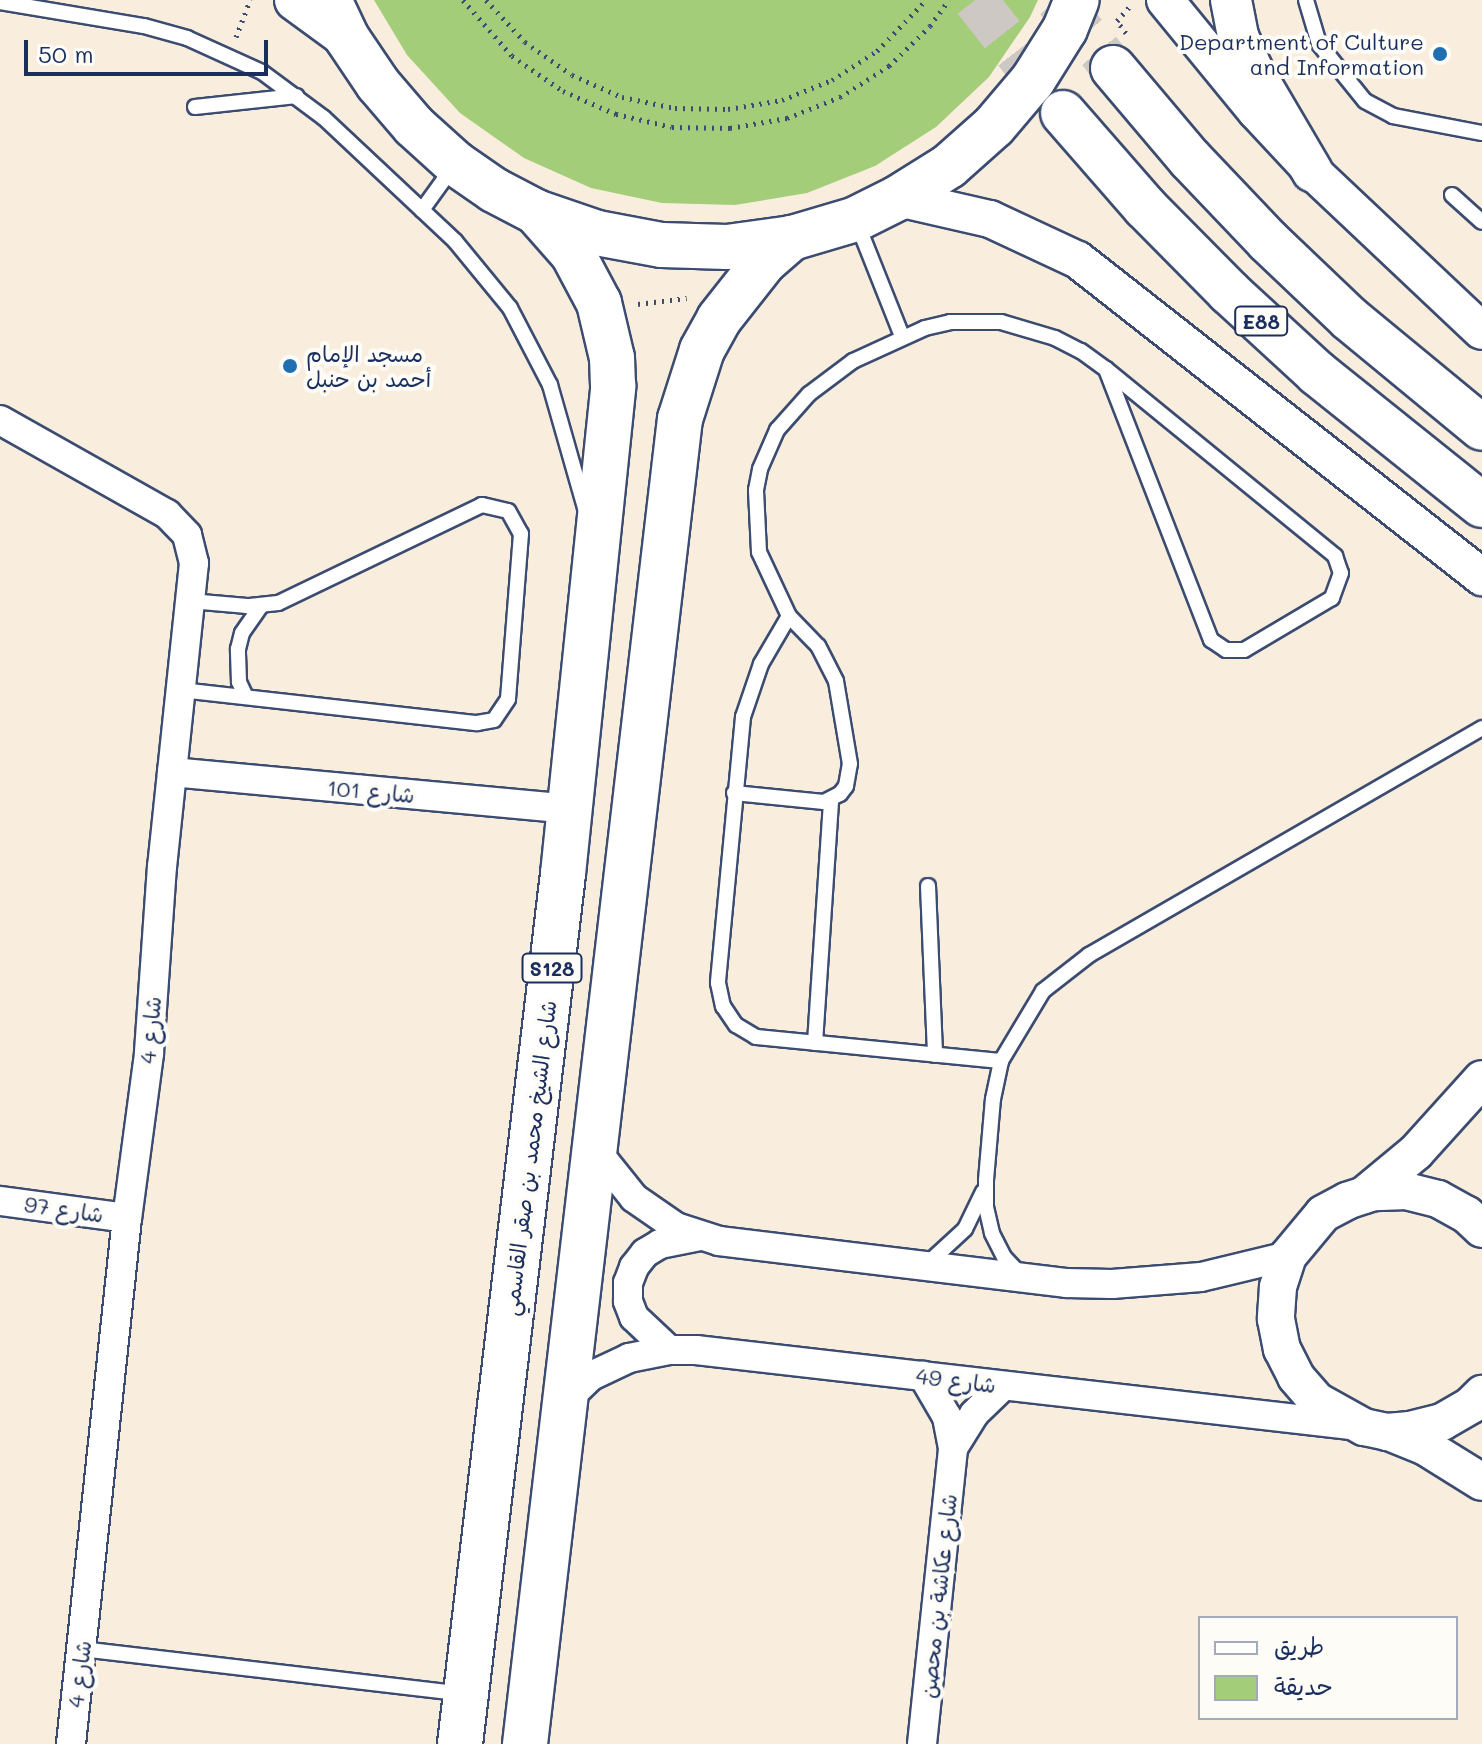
<!DOCTYPE html>
<meta charset="utf-8">
<style>
body{margin:0}
#map{position:relative;width:1482px;height:1744px;overflow:hidden;background:#f9eede;font-family:Mali,"Playpen Sans Arabic",sans-serif}
div>[style]{position:absolute}
[style*='--x']{left:calc(var(--x)*1px);top:calc(var(--y)*1px);width:calc(var(--w)*1px);rotate:calc(var(--a)*1deg)}
.green>*{inset:0;background:#a4cd79}
.motorway-tunnel>*{height:44px;margin-top:-22px;transform-origin:0;background:repeating-linear-gradient(90deg,#cdc8c4 0 44px,transparent 0 66px)}
.path>*{height:5px;margin-top:-2.5px;transform-origin:0;background:repeating-linear-gradient(90deg,#3c4c71 0 2px,transparent 0 8px)}
.roads{filter:drop-shadow(2px 0 #3c4c71) drop-shadow(-2px 0 #3c4c71) drop-shadow(0 2px #3c4c71) drop-shadow(0 -2px #3c4c71)}
.service>*{height:14px;margin:-7px;padding:0 7px;transform-origin:7px;border-radius:7px;background:#fff}
.minor>*{height:28px;margin:-14px;padding:0 14px;transform-origin:14px;border-radius:14px;background:#fff}
.tertiary>*{height:36px;margin:-18px;padding:0 18px;transform-origin:18px;border-radius:18px;background:#fff}
.secondary>*{height:40px;margin:-20px;padding:0 20px;transform-origin:20px;border-radius:20px;background:#fff}
.primary>*{height:44px;margin:-22px;padding:0 22px;transform-origin:22px;border-radius:22px;background:#fff}
.motorway>*{height:44px;margin:-22px;padding:0 22px;transform-origin:22px;border-radius:22px;background:#fff}
.dots>*{width:22px;height:22px;translate:-50% -50%;box-sizing:border-box;border:4px solid #fdfcf7;border-radius:50%}
span{translate:-50% -50%;white-space:nowrap;text-align:center;line-height:1.15;-webkit-text-stroke:8px #fdfcf7;paint-order:stroke}
.shield-label span{padding:2px 6px;background:#fdfcf7;border:2px solid;border-radius:6px;-webkit-text-stroke-width:0}
.shield-label{font-size:20px;color:#1b2f5e;font-weight:700}
.poi-label{font-size:22px;color:#1b2f5e}
.right{translate:-100% -50%;text-align:right}
.left{translate:0 -50%;text-align:left}
.street-label{font-size:22px;color:#1b2f5e}
.legend{position:absolute;left:1198px;top:1616px;width:260px;height:104px;box-sizing:border-box;background:#fdfcf7;border:2px solid #a3aaba;margin:0;padding:10px 14px;list-style:none;font-size:24px;color:#1b2f5e}
.legend li{display:flex;align-items:center;gap:16px;height:40px}
.legend b{width:40px;border:2px solid #a3aaba}
.scale{position:absolute;left:24px;top:40px;width:244px;height:36px;box-sizing:border-box;border:4px solid #1b2f5e;border-top:0;padding-left:10px;font-size:24px;line-height:28px;white-space:nowrap;color:#1b2f5e;-webkit-text-stroke:6px #fdfcf7;paint-order:stroke}
</style>
<div id="map">
<div class="green">
<div style="clip-path:polygon(374px 0,1038px 0,1030px 17px,989px 77px,936px 127px,875px 166px,807px 193px,735px 205px,662px 203px,591px 188px,524px 158px,460px 113px,407px 55px)"></div>
</div>
<div class="motorway-tunnel">
<div style="--x:975;--y:0;--w:133;--a:52"></div>
<div style="--x:1057;--y:0;--w:88;--a:50.5"></div>
</div>
<div class="path">
<div style="--x:463;--y:0;--w:74;--a:48.8"></div>
<div style="--x:512;--y:56;--w:62;--a:34.5"></div>
<div style="--x:563;--y:91;--w:58;--a:23.5"></div>
<div style="--x:616;--y:114;--w:57;--a:13.1"></div>
<div style="--x:672;--y:127;--w:58;--a:1"></div>
<div style="--x:730;--y:128;--w:58;--a:-10"></div>
<div style="--x:787;--y:118;--w:57;--a:-21.6"></div>
<div style="--x:840;--y:97;--w:58;--a:-32.3"></div>
<div style="--x:889;--y:66;--w:57;--a:-44.3"></div>
<div style="--x:930;--y:26;--w:32;--a:-54"></div>
<div style="--x:486;--y:0;--w:57;--a:47.1"></div>
<div style="--x:525;--y:42;--w:57;--a:35.1"></div>
<div style="--x:572;--y:75;--w:55;--a:23.7"></div>
<div style="--x:622;--y:97;--w:54;--a:11.7"></div>
<div style="--x:675;--y:108;--w:53;--a:1.1"></div>
<div style="--x:728;--y:109;--w:55;--a:-9.5"></div>
<div style="--x:782;--y:100;--w:54;--a:-21.8"></div>
<div style="--x:832;--y:80;--w:54;--a:-32.8"></div>
<div style="--x:877;--y:51;--w:71;--a:-46.1"></div>
<div style="--x:1126;--y:33;--w:15;--a:-127"></div>
<div style="--x:1117;--y:21;--w:23;--a:-49"></div>
<div style="--x:236;--y:37;--w:40;--a:-69"></div>
<div style="--x:638;--y:304;--w:49;--a:-7"></div>
</div>
<div class="roads">
<div class="service">
<div style="--x:1306;--y:0;--w:46;--a:73.5"></div>
<div style="--x:1319;--y:44;--w:73;--a:51.1"></div>
<div style="--x:1365;--y:101;--w:32;--a:28"></div>
<div style="--x:1393;--y:116;--w:91;--a:10.8"></div>
<div style="--x:0;--y:2;--w:146;--a:9.5"></div>
<div style="--x:144;--y:26;--w:45;--a:15.6"></div>
<div style="--x:187;--y:38;--w:82;--a:24.4"></div>
<div style="--x:262;--y:72;--w:77;--a:36.6"></div>
<div style="--x:324;--y:118;--w:180;--a:43.2"></div>
<div style="--x:455;--y:241;--w:87;--a:50.6"></div>
<div style="--x:510;--y:308;--w:87;--a:62.5"></div>
<div style="--x:550;--y:385;--w:128;--a:74.1"></div>
<div style="--x:195;--y:107;--w:102;--a:-6.2"></div>
<div style="--x:1452;--y:195;--w:40;--a:42"></div>
<div style="--x:422;--y:210;--w:53;--a:-54.2"></div>
<div style="--x:857;--y:223;--w:122;--a:68.3"></div>
<div style="--x:789;--y:616;--w:56;--a:120.3"></div>
<div style="--x:761;--y:664;--w:56;--a:108.8"></div>
<div style="--x:743;--y:717;--w:267;--a:95.4"></div>
<div style="--x:718;--y:983;--w:24;--a:78"></div>
<div style="--x:723;--y:1006;--w:23;--a:56"></div>
<div style="--x:736;--y:1025;--w:23;--a:31"></div>
<div style="--x:756;--y:1037;--w:246;--a:5.6"></div>
<div style="--x:181;--y:690;--w:298;--a:6.4"></div>
<div style="--x:477;--y:723;--w:17;--a:-10"></div>
<div style="--x:494;--y:720;--w:25;--a:-56"></div>
<div style="--x:508;--y:699;--w:166;--a:-85.5"></div>
<div style="--x:521;--y:534;--w:26;--a:-119"></div>
<div style="--x:508;--y:511;--w:27;--a:-167"></div>
<div style="--x:482;--y:505;--w:226;--a:154.3"></div>
<div style="--x:278;--y:603;--w:31;--a:174"></div>
<div style="--x:247;--y:606;--w:57;--a:-175"></div>
<div style="--x:246;--y:697;--w:17;--a:-115"></div>
<div style="--x:239;--y:682;--w:33;--a:-92"></div>
<div style="--x:238;--y:649;--w:16;--a:-76"></div>
<div style="--x:242;--y:633;--w:33;--a:-55"></div>
<div style="--x:734;--y:793;--w:90;--a:5.7"></div>
<div style="--x:824;--y:802;--w:18;--a:-27"></div>
<div style="--x:840;--y:794;--w:10;--a:-53"></div>
<div style="--x:846;--y:786;--w:22;--a:-80"></div>
<div style="--x:850;--y:764;--w:84;--a:-99.6"></div>
<div style="--x:836;--y:681;--w:39;--a:-117"></div>
<div style="--x:818;--y:646;--w:42;--a:-134"></div>
<div style="--x:789;--y:616;--w:71;--a:-115.1"></div>
<div style="--x:759;--y:552;--w:62;--a:-92.8"></div>
<div style="--x:756;--y:490;--w:21;--a:-79"></div>
<div style="--x:760;--y:469;--w:43;--a:-66.4"></div>
<div style="--x:777;--y:430;--w:48;--a:-48.4"></div>
<div style="--x:809;--y:394;--w:55;--a:-36.9"></div>
<div style="--x:853;--y:361;--w:79;--a:-24.6"></div>
<div style="--x:925;--y:328;--w:26;--a:-13"></div>
<div style="--x:950;--y:322;--w:51;--a:0"></div>
<div style="--x:1001;--y:322;--w:56;--a:16.5"></div>
<div style="--x:1055;--y:338;--w:29;--a:27"></div>
<div style="--x:1081;--y:351;--w:31;--a:36"></div>
<div style="--x:1106;--y:369;--w:296;--a:39.2"></div>
<div style="--x:1335;--y:556;--w:18;--a:71"></div>
<div style="--x:1341;--y:573;--w:27;--a:110"></div>
<div style="--x:1332;--y:598;--w:102;--a:149.4"></div>
<div style="--x:1244;--y:650;--w:18;--a:180"></div>
<div style="--x:1226;--y:650;--w:18;--a:-146"></div>
<div style="--x:1211;--y:640;--w:291;--a:-111.2"></div>
<div style="--x:928;--y:886;--w:169;--a:87.6"></div>
<div style="--x:815;--y:1043;--w:244;--a:-86.2"></div>
<div style="--x:926;--y:1265;--w:53;--a:-42.7"></div>
<div style="--x:965;--y:1229;--w:41;--a:-64.1"></div>
<div style="--x:1020;--y:1274;--w:23;--a:-133"></div>
<div style="--x:1004;--y:1257;--w:27;--a:-117"></div>
<div style="--x:992;--y:1233;--w:28;--a:-103"></div>
<div style="--x:986;--y:1206;--w:26;--a:-90"></div>
<div style="--x:986;--y:1180;--w:81;--a:-85.1"></div>
<div style="--x:993;--y:1099;--w:39;--a:-78"></div>
<div style="--x:1001;--y:1061;--w:82;--a:-59"></div>
<div style="--x:1043;--y:991;--w:58;--a:-38"></div>
<div style="--x:1089;--y:955;--w:454;--a:-30"></div>
<div style="--x:82;--y:1649;--w:384;--a:6.7"></div>
</div>
<div class="minor">
<div style="--x:0;--y:420;--w:192;--a:29.4"></div>
<div style="--x:167;--y:514;--w:29;--a:46"></div>
<div style="--x:187;--y:535;--w:29;--a:76"></div>
<div style="--x:194;--y:563;--w:305;--a:96"></div>
<div style="--x:162;--y:866;--w:188;--a:94"></div>
<div style="--x:149;--y:1054;--w:165;--a:97.6"></div>
<div style="--x:127;--y:1218;--w:529;--a:96.08"></div>
<div style="--x:172;--y:772;--w:400;--a:5.3"></div>
<div style="--x:597;--y:1142;--w:17;--a:73"></div>
<div style="--x:602;--y:1158;--w:51;--a:51.3"></div>
<div style="--x:634;--y:1198;--w:51;--a:34.6"></div>
<div style="--x:676;--y:1227;--w:45;--a:18"></div>
<div style="--x:719;--y:1241;--w:351;--a:6.9"></div>
<div style="--x:1067;--y:1283;--w:45;--a:1.3"></div>
<div style="--x:1112;--y:1284;--w:89;--a:-4.5"></div>
<div style="--x:1201;--y:1277;--w:89;--a:-13.6"></div>
<div style="--x:0;--y:1201;--w:128;--a:7.6"></div>
<div style="--x:669;--y:1350;--w:48;--a:-136.7"></div>
<div style="--x:634;--y:1317;--w:17;--a:-111"></div>
<div style="--x:628;--y:1301;--w:18;--a:-90"></div>
<div style="--x:628;--y:1283;--w:17;--a:-69"></div>
<div style="--x:634;--y:1267;--w:18;--a:-52"></div>
<div style="--x:645;--y:1253;--w:17;--a:-31"></div>
<div style="--x:660;--y:1244;--w:41;--a:-11.3"></div>
<div style="--x:563;--y:1403;--w:39;--a:-44"></div>
<div style="--x:591;--y:1376;--w:42;--a:-25.3"></div>
<div style="--x:629;--y:1358;--w:41;--a:-11.3"></div>
<div style="--x:669;--y:1350;--w:27;--a:0"></div>
<div style="--x:696;--y:1350;--w:657;--a:6.55"></div>
<div style="--x:953;--y:1448;--w:40;--a:-58"></div>
<div style="--x:974;--y:1414;--w:40;--a:-44"></div>
<div style="--x:922;--y:1744;--w:298;--a:-84"></div>
<div style="--x:953;--y:1448;--w:32;--a:-101"></div>
<div style="--x:947;--y:1417;--w:48;--a:-120.3"></div>
</div>
<div class="tertiary">
<div style="--x:1165;--y:0;--w:144;--a:50.7"></div>
<div style="--x:1256;--y:111;--w:82;--a:47"></div>
<div style="--x:1312;--y:171;--w:233;--a:43.3"></div>
<div style="--x:898;--y:198;--w:94;--a:12.9"></div>
<div style="--x:990;--y:219;--w:97;--a:25"></div>
<div style="--x:1078;--y:260;--w:514;--a:38.12"></div>
<div style="--x:1364;--y:1195;--w:67;--a:-39.6"></div>
<div style="--x:1416;--y:1152;--w:98;--a:-47.9"></div>
<div style="--x:1482;--y:1229;--w:21;--a:-137"></div>
<div style="--x:1467;--y:1215;--w:33;--a:-151"></div>
<div style="--x:1438;--y:1199;--w:32;--a:-166"></div>
<div style="--x:1407;--y:1191;--w:33;--a:178"></div>
<div style="--x:1374;--y:1192;--w:28;--a:162"></div>
<div style="--x:1347;--y:1201;--w:27;--a:152"></div>
<div style="--x:1323;--y:1214;--w:55;--a:129.8"></div>
<div style="--x:1288;--y:1256;--w:33;--a:108"></div>
<div style="--x:1278;--y:1287;--w:32;--a:94"></div>
<div style="--x:1276;--y:1319;--w:31;--a:79"></div>
<div style="--x:1282;--y:1349;--w:31;--a:63"></div>
<div style="--x:1296;--y:1377;--w:32;--a:49"></div>
<div style="--x:1317;--y:1401;--w:54;--a:29"></div>
<div style="--x:1364;--y:1427;--w:24;--a:12"></div>
<div style="--x:1387;--y:1432;--w:23;--a:-5"></div>
<div style="--x:1410;--y:1430;--w:33;--a:-14"></div>
<div style="--x:1442;--y:1422;--w:34;--a:-30"></div>
<div style="--x:1471;--y:1405;--w:16;--a:-45"></div>
<div style="--x:1389;--y:1432;--w:38;--a:22"></div>
<div style="--x:1424;--y:1446;--w:68;--a:31.8"></div>
</div>
<div class="secondary">
<div style="--x:295;--y:0;--w:64;--a:36.2"></div>
<div style="--x:1231;--y:0;--w:37;--a:79"></div>
<div style="--x:1238;--y:36;--w:34;--a:67"></div>
<div style="--x:1251;--y:67;--w:121;--a:59.6"></div>
</div>
<div class="primary">
<div style="--x:329;--y:0;--w:42;--a:64.7"></div>
<div style="--x:347;--y:38;--w:55;--a:56"></div>
<div style="--x:378;--y:84;--w:55;--a:49.4"></div>
<div style="--x:414;--y:126;--w:55;--a:42.1"></div>
<div style="--x:455;--y:163;--w:47;--a:34.7"></div>
<div style="--x:494;--y:190;--w:47;--a:27.6"></div>
<div style="--x:536;--y:212;--w:65;--a:19"></div>
<div style="--x:597;--y:233;--w:66;--a:10.5"></div>
<div style="--x:662;--y:245;--w:65;--a:1.8"></div>
<div style="--x:727;--y:247;--w:66;--a:-7.9"></div>
<div style="--x:792;--y:238;--w:67;--a:-16.5"></div>
<div style="--x:856;--y:219;--w:47;--a:-26.6"></div>
<div style="--x:898;--y:198;--w:60;--a:-32.1"></div>
<div style="--x:949;--y:166;--w:60;--a:-41.6"></div>
<div style="--x:994;--y:126;--w:60;--a:-49.7"></div>
<div style="--x:1033;--y:80;--w:60;--a:-57.9"></div>
<div style="--x:1065;--y:29;--w:31;--a:-68"></div>
<div style="--x:460;--y:1744;--w:876;--a:-83.25"></div>
<div style="--x:563;--y:874;--w:491;--a:-84.1"></div>
<div style="--x:613;--y:386;--w:28;--a:-92"></div>
<div style="--x:612;--y:358;--w:57;--a:-103.3"></div>
<div style="--x:599;--y:303;--w:55;--a:-118"></div>
<div style="--x:573;--y:254;--w:56;--a:-131.4"></div>
<div style="--x:525;--y:1744;--w:1334;--a:-83.33"></div>
<div style="--x:680;--y:419;--w:72;--a:-72.3"></div>
<div style="--x:702;--y:350;--w:35;--a:-61"></div>
<div style="--x:719;--y:319;--w:73;--a:-51.7"></div>
<div style="--x:764;--y:262;--w:37;--a:-41"></div>
</div>
<div class="motorway">
<div style="--x:1113;--y:68;--w:119;--a:49.8"></div>
<div style="--x:1190;--y:159;--w:113;--a:46.4"></div>
<div style="--x:1268;--y:241;--w:113;--a:43.6"></div>
<div style="--x:1350;--y:319;--w:171;--a:39.5"></div>
<div style="--x:1063;--y:113;--w:125;--a:48.9"></div>
<div style="--x:1145;--y:207;--w:120;--a:45.3"></div>
<div style="--x:1229;--y:292;--w:120;--a:42.6"></div>
<div style="--x:1317;--y:373;--w:211;--a:38.7"></div>
</div>
</div>
<div class="dots">
<div style="left:1440px;top:54px;background:#1f6fb2"></div>
<div style="left:290px;top:366px;background:#1f6fb2"></div>
</div>
<div class="shield-label">
<span style="left:1261px;top:321px">E88</span>
<span style="left:552px;top:968px">S128</span>
</div>
<div class="poi-label">
<span class="right" style="left:1424px;top:54px">Department of Culture<br>and Information</span>
<span class="left" style="left:306px;top:366px">مسجد الإمام<br>أحمد بن حنبل</span>
</div>
<div class="street-label">
<span style="left:371px;top:791px;rotate:5deg">شارع 101</span>
<span style="left:150px;top:1030px;rotate:-85deg">شارع 4</span>
<span style="left:529px;top:1158px;rotate:-83deg">شارع الشيخ محمد بن صقر القاسمي</span>
<span style="left:64px;top:1209px;rotate:8deg">شارع 97</span>
<span style="left:956px;top:1380px;rotate:7deg">شارع 49</span>
<span style="left:938px;top:1596px;rotate:-84deg">شارع عكاشة بن محصن</span>
<span style="left:79px;top:1674px;rotate:-83deg">شارع 4</span>
</div>
<ul class="legend">
<li><b style="height:10px;background:#fff"></b>طريق</li>
<li><b style="height:22px;background:#a4cd79"></b>حديقة</li>
</ul>
<div class="scale">50 m</div>
</div>
